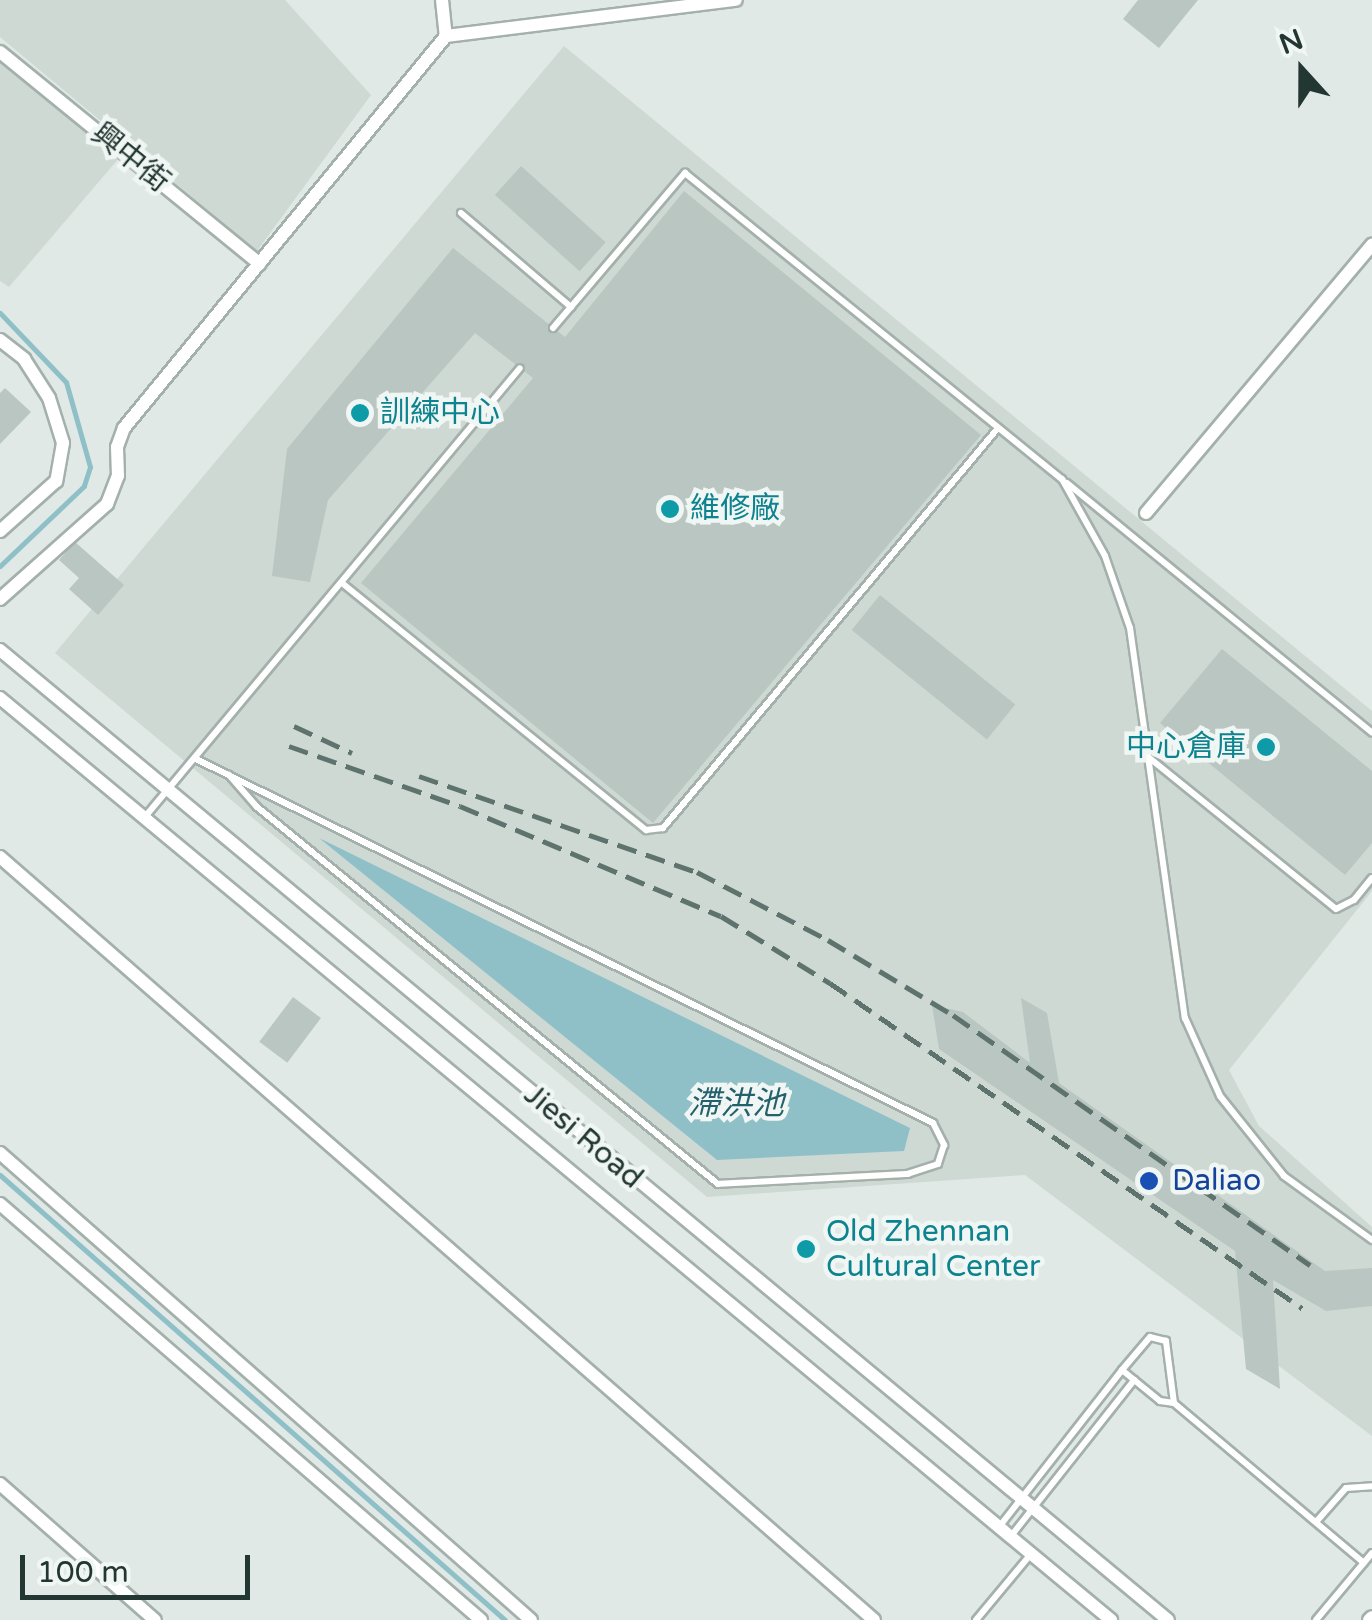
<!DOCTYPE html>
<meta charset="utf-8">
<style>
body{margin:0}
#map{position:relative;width:1372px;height:1620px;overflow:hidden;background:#e0e9e5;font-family:"Varela Round","Noto Sans TC",sans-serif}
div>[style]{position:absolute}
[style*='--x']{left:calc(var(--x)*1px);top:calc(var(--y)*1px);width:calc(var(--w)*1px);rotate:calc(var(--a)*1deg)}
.built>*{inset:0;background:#cfd9d4}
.water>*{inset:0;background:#8fc0c8}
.stream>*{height:5px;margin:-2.5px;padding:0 2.5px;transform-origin:2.5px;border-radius:2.5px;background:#8fc0c8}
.building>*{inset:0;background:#b9c6c1;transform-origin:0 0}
.roads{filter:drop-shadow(2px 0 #a4b0ac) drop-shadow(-2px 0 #a4b0ac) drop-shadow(0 2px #a4b0ac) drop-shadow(0 -2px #a4b0ac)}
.lane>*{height:6px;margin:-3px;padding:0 3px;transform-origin:3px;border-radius:3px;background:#fff}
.street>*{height:12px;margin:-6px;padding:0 6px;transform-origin:6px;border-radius:6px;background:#fff}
.rail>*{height:5px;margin-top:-2.5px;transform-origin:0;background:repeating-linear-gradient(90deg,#5e736d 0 20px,transparent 0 30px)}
.dots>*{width:28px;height:28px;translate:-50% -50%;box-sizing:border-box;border:5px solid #f0f6f3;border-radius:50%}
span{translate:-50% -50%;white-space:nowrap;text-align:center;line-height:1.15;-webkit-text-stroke:9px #f0f6f3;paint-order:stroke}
.street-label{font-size:30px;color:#233732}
.culture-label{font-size:30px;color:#0d838f}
.left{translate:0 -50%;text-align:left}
.right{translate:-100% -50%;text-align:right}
.transit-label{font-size:30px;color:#164399}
.water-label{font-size:32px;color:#25616c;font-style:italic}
.north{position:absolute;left:1252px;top:20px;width:100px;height:100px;-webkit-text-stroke:8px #f0f6f3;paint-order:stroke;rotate:339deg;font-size:28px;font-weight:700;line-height:40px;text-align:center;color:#233732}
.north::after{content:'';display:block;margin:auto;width:35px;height:45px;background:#233732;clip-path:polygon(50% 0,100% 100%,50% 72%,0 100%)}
.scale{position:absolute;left:20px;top:1555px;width:230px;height:45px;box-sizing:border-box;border:5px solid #233732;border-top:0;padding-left:12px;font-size:30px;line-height:35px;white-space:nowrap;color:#233732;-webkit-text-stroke:8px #f0f6f3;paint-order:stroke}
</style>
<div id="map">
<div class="built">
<div style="clip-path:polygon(0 0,285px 0,371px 95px,257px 251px,0 37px)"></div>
<div style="clip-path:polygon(564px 46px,1372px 711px,1372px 891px,1229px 1070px,1259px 1126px,1372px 1227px,1372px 1436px,1025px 1175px,707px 1197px,55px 653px)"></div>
<div style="clip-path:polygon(0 62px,120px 157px,9px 287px,0 281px)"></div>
</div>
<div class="water">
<div style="clip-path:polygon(319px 838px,910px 1128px,904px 1151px,717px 1160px)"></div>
</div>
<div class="stream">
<div style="--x:0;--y:313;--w:95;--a:46.3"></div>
<div style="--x:66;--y:382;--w:88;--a:74.2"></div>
<div style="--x:90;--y:467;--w:20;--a:108"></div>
<div style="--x:84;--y:486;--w:116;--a:136.4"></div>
<div style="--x:0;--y:1175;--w:673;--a:41.39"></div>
</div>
<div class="building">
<div style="clip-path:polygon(1138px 0,1198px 0,1159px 48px,1123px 19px)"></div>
<div style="left:521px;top:166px;width:114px;height:39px;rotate:42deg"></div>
<div style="clip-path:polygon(684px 191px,981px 435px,653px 823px,361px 583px,533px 378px,475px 333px,328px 500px,310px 582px,272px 576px,287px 449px,453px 248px,565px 337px)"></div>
<div style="clip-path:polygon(5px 388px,31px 412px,0 444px,0 393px)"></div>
<div style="clip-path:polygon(75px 542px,124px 585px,98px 615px,69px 589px,79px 578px,59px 560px)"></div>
<div style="left:880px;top:595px;width:174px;height:45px;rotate:39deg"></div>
<div style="clip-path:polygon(1222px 649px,1372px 771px,1372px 843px,1345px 875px,1160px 723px)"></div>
<div style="left:293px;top:997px;width:35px;height:56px;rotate:37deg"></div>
<div style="clip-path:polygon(1021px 998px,1047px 1013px,1059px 1083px,1325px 1271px,1372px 1268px,1372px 1306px,1326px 1311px,1273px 1280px,1280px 1389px,1246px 1369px,1235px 1251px,939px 1049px,932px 1005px,963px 1012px,1030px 1063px)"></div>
</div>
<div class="roads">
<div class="lane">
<div style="--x:461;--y:213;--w:145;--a:40.5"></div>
<div style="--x:553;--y:328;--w:204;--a:-49.6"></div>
<div style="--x:685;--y:173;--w:486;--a:39.1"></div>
<div style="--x:1062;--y:479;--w:88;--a:60.8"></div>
<div style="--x:1105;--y:556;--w:76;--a:70.9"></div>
<div style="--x:1130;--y:628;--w:394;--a:82"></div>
<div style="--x:1185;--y:1018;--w:85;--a:65.8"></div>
<div style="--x:1220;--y:1096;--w:102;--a:51.3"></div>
<div style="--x:1284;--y:1176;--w:109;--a:36"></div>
<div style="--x:1067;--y:483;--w:394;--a:39.3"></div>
<div style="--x:342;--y:583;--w:392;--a:39.1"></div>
<div style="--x:646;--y:830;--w:17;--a:-7"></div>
<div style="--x:663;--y:828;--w:522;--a:-50.05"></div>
<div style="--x:1147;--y:756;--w:243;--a:39"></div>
<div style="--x:1336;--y:909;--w:20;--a:-27"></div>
<div style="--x:1354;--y:900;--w:28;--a:-51"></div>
<div style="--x:196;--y:759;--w:822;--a:26.28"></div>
<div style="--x:933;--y:1123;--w:25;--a:63"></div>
<div style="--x:944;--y:1145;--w:20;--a:108"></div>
<div style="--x:938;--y:1164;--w:32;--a:162"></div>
<div style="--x:908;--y:1174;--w:190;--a:177"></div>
<div style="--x:718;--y:1184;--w:596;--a:-140.72"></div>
<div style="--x:257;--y:807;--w:43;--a:-131.2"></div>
<div style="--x:144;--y:818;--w:586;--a:-50.12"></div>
<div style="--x:1174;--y:1403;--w:63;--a:-97.4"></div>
<div style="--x:1166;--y:1341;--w:16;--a:-166"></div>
<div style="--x:1150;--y:1337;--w:43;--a:130.3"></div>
<div style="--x:1122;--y:1370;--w:49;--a:39.2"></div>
<div style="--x:1160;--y:1401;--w:14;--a:8"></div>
<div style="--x:1174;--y:1403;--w:248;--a:40.1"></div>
<div style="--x:1316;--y:1522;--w:45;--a:-48.6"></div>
<div style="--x:1346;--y:1488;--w:26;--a:-4"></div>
<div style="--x:999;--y:1527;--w:199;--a:-51.9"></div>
<div style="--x:1011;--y:1536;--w:199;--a:-51.7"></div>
<div style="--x:976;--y:1620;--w:86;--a:-50.2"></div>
<div style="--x:1316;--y:1620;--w:87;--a:-50.1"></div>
</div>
<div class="street">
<div style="--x:442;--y:0;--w:36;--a:84"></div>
<div style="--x:0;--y:52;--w:335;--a:39.2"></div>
<div style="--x:0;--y:340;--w:31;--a:38"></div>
<div style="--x:24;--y:359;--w:46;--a:57.3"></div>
<div style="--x:49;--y:398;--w:47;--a:72.7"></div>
<div style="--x:63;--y:443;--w:39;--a:100"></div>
<div style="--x:56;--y:481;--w:75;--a:138.2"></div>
<div style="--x:1146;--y:513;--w:351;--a:-49.9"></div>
<div style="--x:0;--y:599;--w:143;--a:-41.6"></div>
<div style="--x:107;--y:504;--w:30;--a:-69"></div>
<div style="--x:118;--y:476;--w:29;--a:-92"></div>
<div style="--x:117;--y:447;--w:20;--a:-70"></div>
<div style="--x:124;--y:428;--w:507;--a:-50.6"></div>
<div style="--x:446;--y:36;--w:292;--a:-7.1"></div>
<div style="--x:0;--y:650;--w:1518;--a:39.71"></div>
<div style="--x:0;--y:698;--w:1444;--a:39.69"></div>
<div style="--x:0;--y:857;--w:1160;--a:41.12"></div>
<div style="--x:0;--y:1153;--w:707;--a:41.33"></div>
<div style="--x:0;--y:1204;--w:636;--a:40.86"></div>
<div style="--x:0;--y:1484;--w:206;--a:41.3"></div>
<div style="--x:1369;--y:1620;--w:4;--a:-45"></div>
</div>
</div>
<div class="rail">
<div style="--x:294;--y:726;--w:64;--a:25"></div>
<div style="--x:289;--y:746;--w:181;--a:19.3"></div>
<div style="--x:460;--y:806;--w:283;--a:22.9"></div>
<div style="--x:721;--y:916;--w:128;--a:31.6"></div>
<div style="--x:830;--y:983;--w:573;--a:34.55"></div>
<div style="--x:419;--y:776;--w:294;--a:19.1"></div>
<div style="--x:697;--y:872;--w:148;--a:27.4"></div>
<div style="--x:828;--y:940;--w:146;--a:31"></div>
<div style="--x:953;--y:1015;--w:436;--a:35"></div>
</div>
<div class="dots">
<div style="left:360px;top:413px;background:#0f9aa8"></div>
<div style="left:670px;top:509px;background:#0f9aa8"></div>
<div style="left:1266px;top:747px;background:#0f9aa8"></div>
<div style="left:1149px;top:1181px;background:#1a4fb4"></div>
<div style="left:806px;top:1249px;background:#0f9aa8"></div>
</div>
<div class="street-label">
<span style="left:130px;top:158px;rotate:39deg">興中街</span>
<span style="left:583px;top:1137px;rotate:40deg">Jiesi Road</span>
</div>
<div class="culture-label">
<span class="left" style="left:380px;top:413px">訓練中心</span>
<span class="left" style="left:690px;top:509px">維修廠</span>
<span class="right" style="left:1246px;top:747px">中心倉庫</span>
<span class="left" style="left:826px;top:1249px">Old Zhennan<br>Cultural Center</span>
</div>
<div class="transit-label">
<span class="left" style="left:1172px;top:1181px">Daliao</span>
</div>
<div class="water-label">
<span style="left:736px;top:1104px">滯洪池</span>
</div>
<div class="north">N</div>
<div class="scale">100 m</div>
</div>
